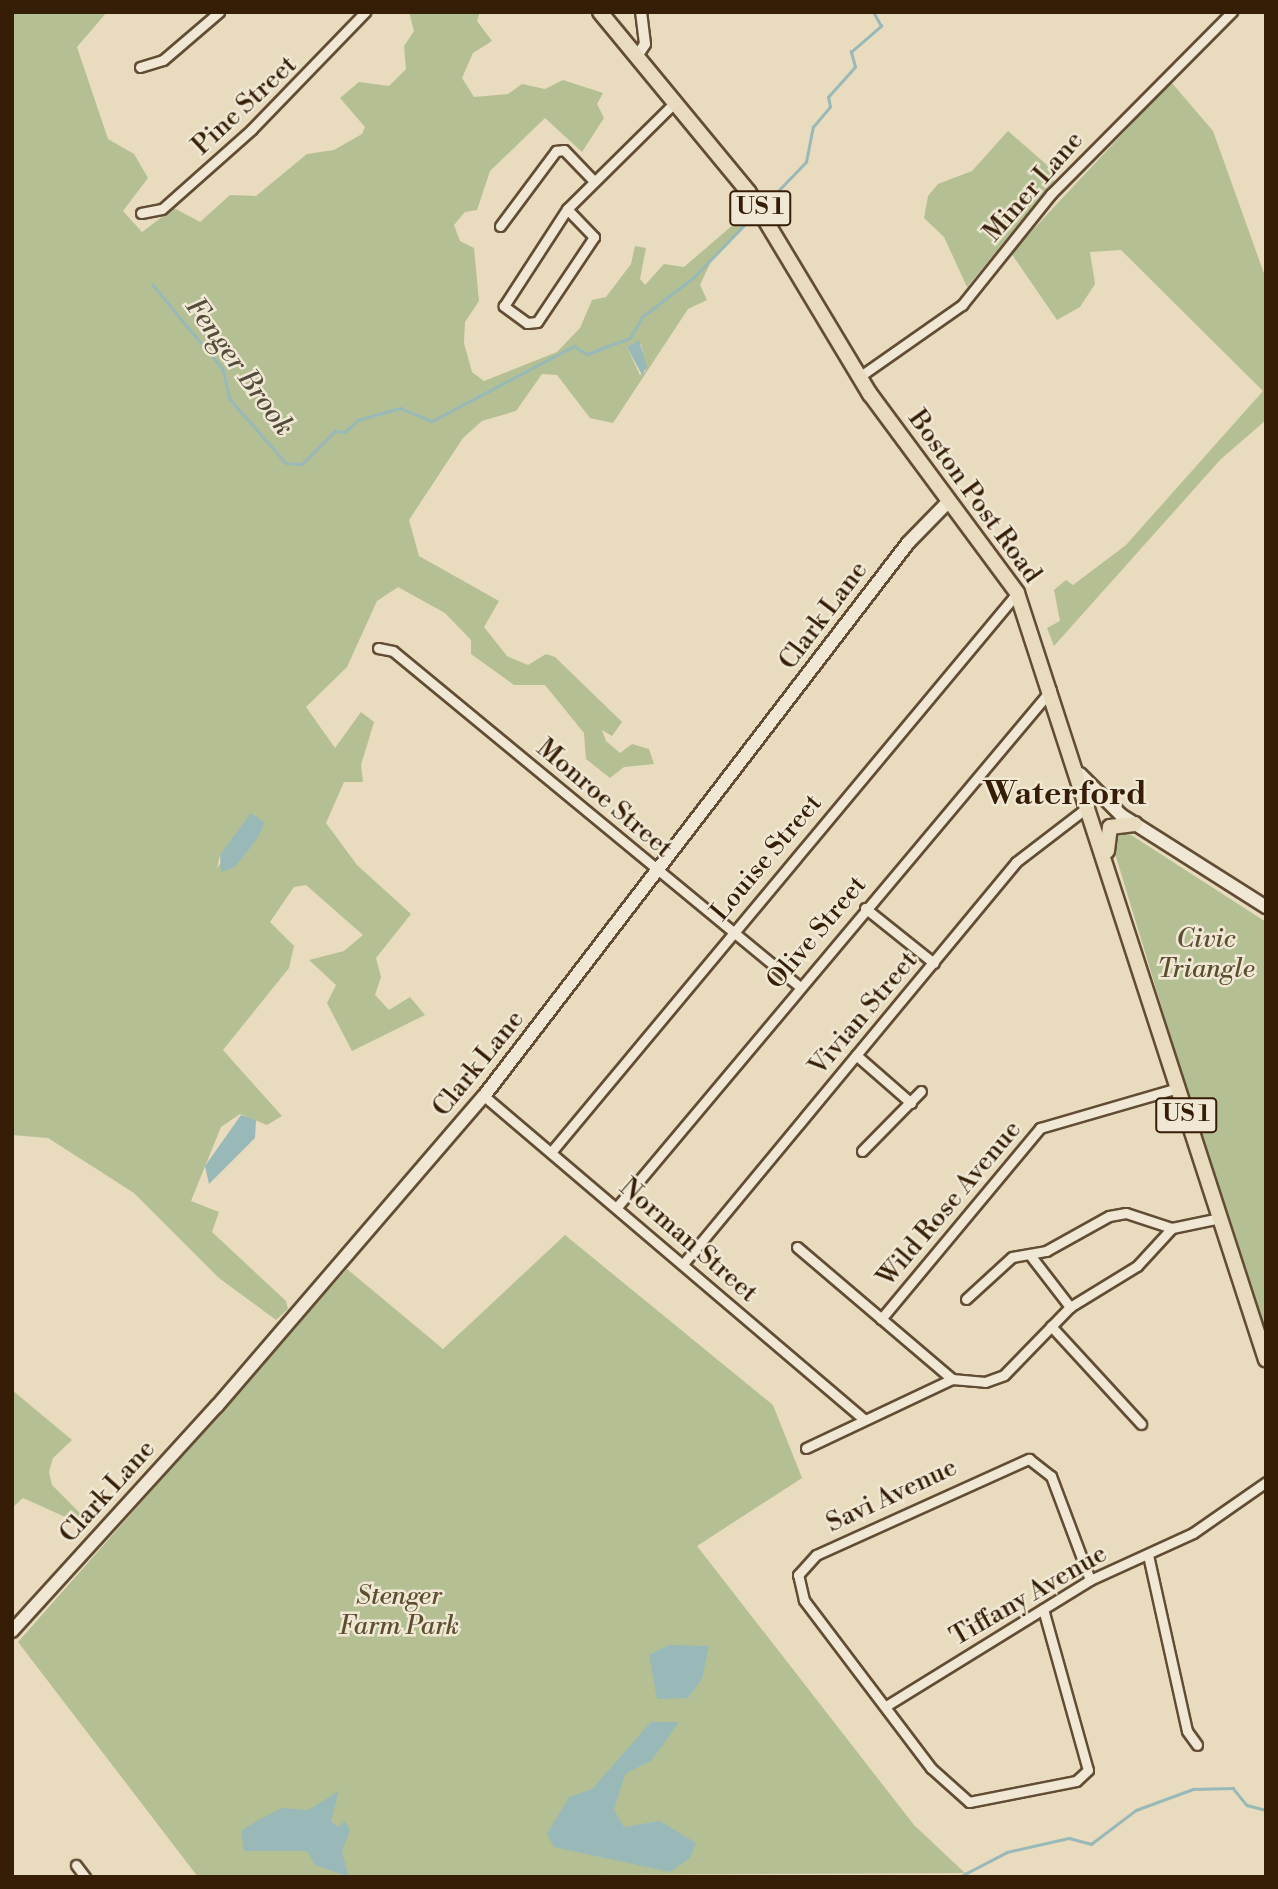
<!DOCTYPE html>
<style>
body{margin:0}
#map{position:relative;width:1278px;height:1889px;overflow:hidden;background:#e8dbbe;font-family:"Libre Bodoni",serif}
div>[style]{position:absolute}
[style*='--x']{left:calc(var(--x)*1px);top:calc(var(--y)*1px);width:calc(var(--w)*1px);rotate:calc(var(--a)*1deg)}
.green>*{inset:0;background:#b4c093}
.water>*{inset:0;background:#98b9b8}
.stream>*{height:2.5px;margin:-1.25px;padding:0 1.25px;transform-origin:1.25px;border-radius:1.25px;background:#98b9b8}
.roads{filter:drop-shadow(2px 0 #624d34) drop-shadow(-2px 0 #624d34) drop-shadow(0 2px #624d34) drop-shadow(0 -2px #624d34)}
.minor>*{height:9px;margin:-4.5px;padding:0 4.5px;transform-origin:4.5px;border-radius:4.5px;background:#f0e8d5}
.tertiary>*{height:10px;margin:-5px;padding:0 5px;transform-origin:5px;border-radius:5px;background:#f0e8d5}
.secondary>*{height:12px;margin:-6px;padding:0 6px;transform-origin:6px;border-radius:6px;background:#f0e8d5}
.primary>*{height:14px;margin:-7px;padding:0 7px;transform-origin:7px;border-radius:7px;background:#e8dbbe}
span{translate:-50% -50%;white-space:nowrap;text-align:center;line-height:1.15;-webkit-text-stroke:5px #f0e8d5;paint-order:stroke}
.shield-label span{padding:2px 5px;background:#f0e8d5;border:2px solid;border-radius:5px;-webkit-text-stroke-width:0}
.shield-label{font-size:24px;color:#361e06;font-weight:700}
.street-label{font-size:26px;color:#361e06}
.park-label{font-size:26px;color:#5c4f30;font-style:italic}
.water-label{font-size:28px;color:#534c3b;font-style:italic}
.district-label{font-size:33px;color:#361e06;font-weight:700}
.frame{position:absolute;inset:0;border:14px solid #361e06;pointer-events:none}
</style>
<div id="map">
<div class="green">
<div style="clip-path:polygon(evenodd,12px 12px,107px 12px,77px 47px,108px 139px,134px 154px,148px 178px,123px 211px,142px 232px,174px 208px,200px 222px,230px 195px,256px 196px,307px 154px,334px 150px,362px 134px,365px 127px,340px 98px,359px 82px,389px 86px,406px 69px,404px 46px,414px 31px,409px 12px,480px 12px,477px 21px,492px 41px,473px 53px,462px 78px,474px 97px,508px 94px,522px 84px,545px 89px,563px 80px,603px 93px,597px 104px,604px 118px,582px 152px,545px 118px,490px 171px,477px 210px,465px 212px,454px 225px,460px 241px,474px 248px,479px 301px,465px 322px,464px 343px,472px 372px,484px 381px,557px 352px,580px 328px,592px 300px,606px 297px,631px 264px,635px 246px,646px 248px,640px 279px,645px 285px,664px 264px,684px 267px,741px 218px,748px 223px,714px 255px,700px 285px,707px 300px,688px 309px,613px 423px,590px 418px,557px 375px,542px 374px,516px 411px,482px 421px,463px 438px,409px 520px,419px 556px,499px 601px,484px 627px,507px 656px,528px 665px,546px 654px,555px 657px,622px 722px,612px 736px,602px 730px,606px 741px,620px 753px,632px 744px,649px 749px,654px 764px,624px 767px,610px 778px,586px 759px,584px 733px,545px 685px,514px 685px,471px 654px,471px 640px,445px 613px,398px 587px,377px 601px,347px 667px,306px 707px,335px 748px,361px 712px,374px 722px,361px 765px,363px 782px,344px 782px,326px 823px,357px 865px,411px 914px,376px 958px,381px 977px,375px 995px,389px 1010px,410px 997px,425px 1015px,352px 1051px,327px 1003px,336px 985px,309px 960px,344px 951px,363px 935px,306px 885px,294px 887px,270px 922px,294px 946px,289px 968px,223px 1050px,282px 1116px,267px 1125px,240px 1114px,221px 1127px,191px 1201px,219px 1212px,212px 1232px,286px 1301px,288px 1309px,276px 1320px,219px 1278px,134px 1193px,48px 1138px,12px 1135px,12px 12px,641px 344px,646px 371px,640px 375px,627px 347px,641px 344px,12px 12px,256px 812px,217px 868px,220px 855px,256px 812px)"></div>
<div style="clip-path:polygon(1171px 82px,1213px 131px,1266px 279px,1266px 420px,1221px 459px,1054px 646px,1047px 628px,1060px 621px,1054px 590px,1066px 580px,1073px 585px,1126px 545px,1263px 391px,1121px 250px,1090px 252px,1095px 284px,1080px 307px,1057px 320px,1011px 253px)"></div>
<div style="clip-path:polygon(1008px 131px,1047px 165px,1054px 181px,967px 287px,944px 237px,924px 218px,928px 196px,938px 184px,972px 171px)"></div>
<div style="clip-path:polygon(1128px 833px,1266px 922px,1266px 1350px,1113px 847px,1117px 835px)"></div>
<div style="clip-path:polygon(565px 1235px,773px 1405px,802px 1478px,697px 1546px,914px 1825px,965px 1873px,198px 1877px,18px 1642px,347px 1269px,443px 1349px)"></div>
<div style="clip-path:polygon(12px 1390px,72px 1440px,53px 1458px,49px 1472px,52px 1485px,84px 1517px,81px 1524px,23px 1498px,12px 1508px)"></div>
</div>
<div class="water">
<div style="clip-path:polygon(639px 340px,647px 367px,642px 375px,627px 347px)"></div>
<div style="clip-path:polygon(251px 813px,264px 822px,259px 836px,235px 867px,221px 872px,220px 855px)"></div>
<div style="clip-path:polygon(241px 1115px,256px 1120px,255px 1138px,209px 1184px,205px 1166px)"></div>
<div style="clip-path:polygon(669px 1645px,709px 1646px,702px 1679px,688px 1698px,657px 1699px,649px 1655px)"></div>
<div style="clip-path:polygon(651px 1722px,679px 1722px,652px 1760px,625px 1774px,614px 1810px,624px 1827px,660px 1821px,696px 1843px,690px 1858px,670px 1872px,554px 1847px,547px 1834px,569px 1797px,592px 1789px)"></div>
<div style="clip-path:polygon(339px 1791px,331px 1821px,338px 1827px,345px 1821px,350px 1830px,342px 1852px,349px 1877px,315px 1865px,307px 1851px,244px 1851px,241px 1831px,260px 1819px,282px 1808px,308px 1810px)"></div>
</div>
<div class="stream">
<div style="--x:774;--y:195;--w:46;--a:-45.9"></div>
<div style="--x:806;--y:162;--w:36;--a:-79"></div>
<div style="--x:813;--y:127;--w:26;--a:-50"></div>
<div style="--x:830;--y:107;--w:10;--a:-101"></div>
<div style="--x:828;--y:97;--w:40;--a:-48"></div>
<div style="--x:855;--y:67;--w:16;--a:-105"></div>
<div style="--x:851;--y:52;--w:40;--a:-41"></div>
<div style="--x:881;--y:26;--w:16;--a:-120"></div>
<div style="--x:153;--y:285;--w:109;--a:50.2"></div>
<div style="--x:223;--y:369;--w:31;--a:77"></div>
<div style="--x:230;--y:399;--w:85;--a:48.8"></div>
<div style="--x:286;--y:463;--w:16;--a:4"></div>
<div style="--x:302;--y:464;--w:47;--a:-45"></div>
<div style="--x:335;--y:431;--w:10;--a:6"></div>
<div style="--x:345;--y:432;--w:18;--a:-43"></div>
<div style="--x:358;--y:420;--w:44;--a:-15.9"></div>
<div style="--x:400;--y:408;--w:35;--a:22"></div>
<div style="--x:432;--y:421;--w:161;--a:-27.8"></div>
<div style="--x:574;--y:346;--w:15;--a:32"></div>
<div style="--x:587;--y:354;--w:46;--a:-20.4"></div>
<div style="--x:630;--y:338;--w:24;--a:-60"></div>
<div style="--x:642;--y:317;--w:66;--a:-37.6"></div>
<div style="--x:694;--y:277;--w:78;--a:-46"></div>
<div style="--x:959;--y:1877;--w:54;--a:-27.5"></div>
<div style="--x:1007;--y:1852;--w:64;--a:-12.7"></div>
<div style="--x:1069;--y:1838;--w:23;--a:15"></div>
<div style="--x:1091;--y:1844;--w:56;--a:-37.1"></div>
<div style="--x:1136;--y:1810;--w:61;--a:-20.2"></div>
<div style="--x:1193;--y:1789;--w:40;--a:-1.4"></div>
<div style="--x:1233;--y:1788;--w:22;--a:51"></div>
<div style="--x:1247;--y:1805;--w:20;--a:15"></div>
</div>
<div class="roads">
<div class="minor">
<div style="--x:140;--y:67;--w:24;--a:-17"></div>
<div style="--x:163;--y:60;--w:74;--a:-40.6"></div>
<div style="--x:567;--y:209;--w:39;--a:46"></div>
<div style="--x:594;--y:237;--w:102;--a:123.8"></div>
<div style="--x:537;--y:322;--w:10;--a:174"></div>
<div style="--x:527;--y:323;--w:29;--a:-144"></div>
<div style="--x:504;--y:306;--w:116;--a:-57"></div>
<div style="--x:567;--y:209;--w:152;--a:-44.7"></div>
<div style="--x:141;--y:213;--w:21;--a:-11"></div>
<div style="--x:162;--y:209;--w:120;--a:-41.6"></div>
<div style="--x:252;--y:129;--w:163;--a:-46"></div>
<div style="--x:500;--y:226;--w:94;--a:-53.3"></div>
<div style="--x:556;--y:151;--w:8;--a:-7"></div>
<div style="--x:564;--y:150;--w:40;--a:46"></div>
<div style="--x:859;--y:377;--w:126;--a:-35"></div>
<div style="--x:962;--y:305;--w:142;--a:-51.3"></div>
<div style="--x:1051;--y:194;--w:257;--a:-45.2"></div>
<div style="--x:378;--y:648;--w:15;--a:11"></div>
<div style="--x:393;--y:651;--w:528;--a:39.54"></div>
<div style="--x:865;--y:908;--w:88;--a:38.6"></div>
<div style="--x:856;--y:1055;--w:73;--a:41.1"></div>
<div style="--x:484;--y:1096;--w:498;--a:40.4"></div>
<div style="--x:552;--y:1151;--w:726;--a:-50.19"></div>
<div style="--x:862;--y:1151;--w:84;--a:-45.5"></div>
<div style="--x:617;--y:1207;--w:675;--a:-49.99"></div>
<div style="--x:797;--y:1247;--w:204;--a:40.4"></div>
<div style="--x:1030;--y:1255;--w:66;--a:52.4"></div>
<div style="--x:683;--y:1264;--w:522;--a:-50.36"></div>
<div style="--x:1016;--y:862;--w:92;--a:-37.5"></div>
<div style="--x:966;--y:1299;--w:62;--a:-42.4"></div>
<div style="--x:1012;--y:1257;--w:35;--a:-10"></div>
<div style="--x:1046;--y:1251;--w:72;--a:-29.1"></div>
<div style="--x:1109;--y:1216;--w:17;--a:-10"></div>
<div style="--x:1126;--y:1213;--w:48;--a:18.1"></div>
<div style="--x:881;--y:1319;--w:249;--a:-50.2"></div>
<div style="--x:1040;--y:1128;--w:144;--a:-16.2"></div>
<div style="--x:1051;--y:1326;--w:133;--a:47.4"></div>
<div style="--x:806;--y:1448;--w:161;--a:-25.3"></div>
<div style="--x:952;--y:1379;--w:33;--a:5"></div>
<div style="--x:985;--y:1382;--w:20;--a:-20"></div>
<div style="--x:1004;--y:1375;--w:95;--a:-45.9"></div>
<div style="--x:1070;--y:1307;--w:79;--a:-31.5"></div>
<div style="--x:1137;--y:1266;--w:52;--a:-47.4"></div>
<div style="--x:1172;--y:1228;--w:49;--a:-11.8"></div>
<div style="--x:1148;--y:1555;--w:180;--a:77.5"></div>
<div style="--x:1187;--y:1731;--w:17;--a:54"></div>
<div style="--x:1043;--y:1609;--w:167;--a:74.4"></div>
<div style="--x:1088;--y:1770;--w:16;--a:137"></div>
<div style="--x:1076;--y:1781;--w:109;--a:168.9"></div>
<div style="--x:969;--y:1802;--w:51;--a:-138.2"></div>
<div style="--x:931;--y:1768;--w:211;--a:-127.1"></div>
<div style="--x:804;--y:1600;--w:26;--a:-103"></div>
<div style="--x:798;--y:1575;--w:27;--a:-48"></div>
<div style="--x:816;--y:1555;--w:234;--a:-24.3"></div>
<div style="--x:1029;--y:1459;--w:28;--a:38"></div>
<div style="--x:1051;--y:1476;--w:111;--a:69.4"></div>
<div style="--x:886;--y:1706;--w:240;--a:-31.7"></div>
<div style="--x:1090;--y:1580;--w:113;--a:-24.5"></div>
<div style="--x:1193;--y:1533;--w:89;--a:-34.9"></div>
<div style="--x:76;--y:1865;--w:15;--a:53"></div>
</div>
<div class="tertiary">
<div style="--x:637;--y:56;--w:14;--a:-56"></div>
<div style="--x:645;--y:44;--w:32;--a:-97"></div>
</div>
<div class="secondary">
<div style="--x:1080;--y:774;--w:58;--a:45"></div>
<div style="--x:1121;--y:815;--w:172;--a:32.4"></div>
<div style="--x:12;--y:1631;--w:304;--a:-47.7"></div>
<div style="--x:217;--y:1406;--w:409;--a:-49.3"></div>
<div style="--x:484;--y:1096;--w:697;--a:-52.52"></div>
<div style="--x:908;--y:543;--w:59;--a:-45.7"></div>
</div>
<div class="primary">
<div style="--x:600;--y:12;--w:234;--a:50.5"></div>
<div style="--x:749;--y:193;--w:235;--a:59"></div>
<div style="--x:870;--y:394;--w:247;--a:53.5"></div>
<div style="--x:1017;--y:593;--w:806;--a:72.01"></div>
<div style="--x:1107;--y:851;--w:24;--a:-83"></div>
<div style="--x:1110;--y:827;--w:25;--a:-7"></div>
</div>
</div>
<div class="shield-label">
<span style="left:760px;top:208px">US 1</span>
<span style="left:1186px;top:1115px">US 1</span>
</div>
<div class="street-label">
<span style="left:245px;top:106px;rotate:-43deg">Pine Street</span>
<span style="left:1034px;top:187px;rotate:-49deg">Miner Lane</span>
<span style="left:974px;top:497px;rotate:54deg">Boston Post Road</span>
<span style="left:824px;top:616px;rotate:-53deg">Clark Lane</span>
<span style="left:604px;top:799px;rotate:40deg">Monroe Street</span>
<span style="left:767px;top:858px;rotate:-50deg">Louise Street</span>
<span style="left:817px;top:933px;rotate:-50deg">Olive Street</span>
<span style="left:864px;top:1014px;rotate:-50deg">Vivian Street</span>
<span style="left:479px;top:1064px;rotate:-51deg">Clark Lane</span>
<span style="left:950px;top:1204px;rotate:-50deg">Wild Rose Avenue</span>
<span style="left:688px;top:1241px;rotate:41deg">Norman Street</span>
<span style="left:108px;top:1492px;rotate:-48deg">Clark Lane</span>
<span style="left:892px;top:1496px;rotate:-25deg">Savi Avenue</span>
<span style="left:1029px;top:1596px;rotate:-30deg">Tiffany Avenue</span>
</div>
<div class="park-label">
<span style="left:1206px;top:955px">Civic<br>Triangle</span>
<span style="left:399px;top:1612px">Stenger<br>Farm Park</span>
</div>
<div class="water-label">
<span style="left:239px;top:367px;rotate:54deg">Fenger Brook</span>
</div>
<div class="district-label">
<span style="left:1065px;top:795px">Waterford</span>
</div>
<div class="frame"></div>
</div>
